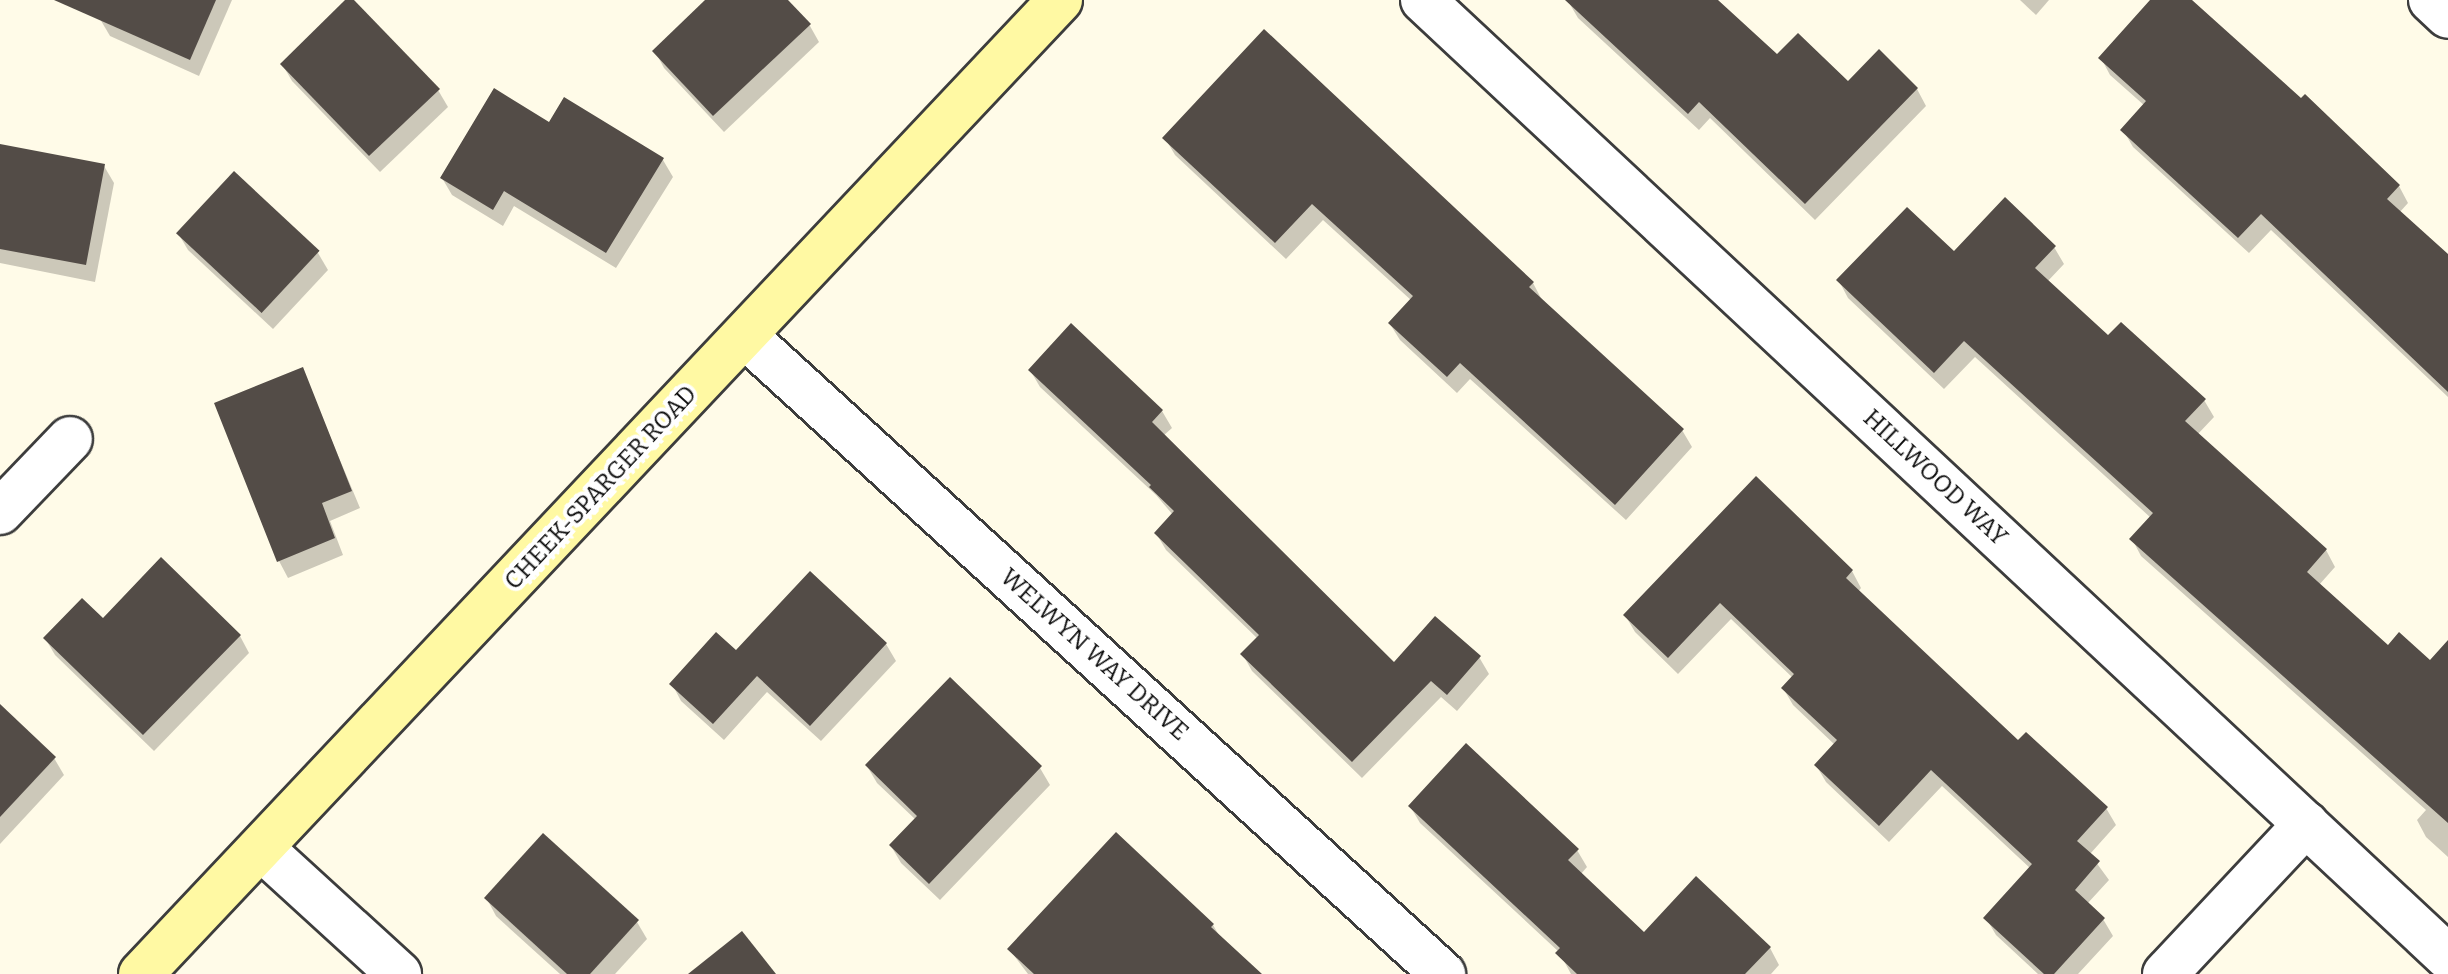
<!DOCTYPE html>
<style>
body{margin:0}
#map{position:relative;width:2448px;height:974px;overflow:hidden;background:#fffbe8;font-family:Bitter,serif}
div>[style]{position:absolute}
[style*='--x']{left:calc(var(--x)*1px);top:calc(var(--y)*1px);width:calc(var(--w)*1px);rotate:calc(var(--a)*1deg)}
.shadow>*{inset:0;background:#0003}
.building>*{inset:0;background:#534c47;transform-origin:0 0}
.roads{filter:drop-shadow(2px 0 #3d3d3d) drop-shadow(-2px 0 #3d3d3d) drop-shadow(0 2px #3d3d3d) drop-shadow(0 -2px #3d3d3d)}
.minor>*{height:44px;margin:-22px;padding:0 22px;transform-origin:22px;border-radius:22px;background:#fff}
.secondary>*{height:44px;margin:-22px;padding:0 22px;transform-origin:22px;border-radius:22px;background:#fff9a3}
span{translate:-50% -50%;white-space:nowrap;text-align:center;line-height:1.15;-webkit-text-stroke:8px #fff;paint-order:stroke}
.street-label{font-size:24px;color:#0a0a0a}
</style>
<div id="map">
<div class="shadow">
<div style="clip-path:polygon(108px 0,232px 0,199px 76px,110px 36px,100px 19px)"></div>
<div style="clip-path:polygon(347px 0,438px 90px,448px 107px,380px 172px,292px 81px,282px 64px)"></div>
<div style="clip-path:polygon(708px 0,785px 0,810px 26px,819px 42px,724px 132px,664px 68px,655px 51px)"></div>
<div style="clip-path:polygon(1715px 0,1777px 57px,1848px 84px,1917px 89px,1926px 106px,1815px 220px,1710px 118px,1699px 130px,1578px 18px,1568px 1px)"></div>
<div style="clip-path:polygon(2020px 0,2049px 0,2036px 15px)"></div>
<div style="clip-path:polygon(2152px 0,2189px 0,2399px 186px,2408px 203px,2399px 213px,2448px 257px,2448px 397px,2271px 230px,2249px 253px,2133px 147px,2123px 130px,2145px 106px,2110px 75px,2101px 58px)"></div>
<div style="clip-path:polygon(550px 125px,663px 160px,673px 177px,616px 268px,514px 206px,503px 226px,452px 195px,442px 178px)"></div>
<div style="clip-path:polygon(1165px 138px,1533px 283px,1542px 300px,1682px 430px,1692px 447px,1626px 520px,1470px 379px,1457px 393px,1400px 340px,1390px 324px,1412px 301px,1323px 220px,1286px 259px,1175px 155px)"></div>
<div style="clip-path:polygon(0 146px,104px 166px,114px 183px,95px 282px,0 263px)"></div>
<div style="clip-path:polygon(178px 233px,318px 253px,328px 270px,273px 329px,188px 250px)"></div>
<div style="clip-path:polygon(2054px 247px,2064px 264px,2047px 282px,2109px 338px,2204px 400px,2214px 417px,2197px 435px,2326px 550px,2335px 567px,2319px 585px,2388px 647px,2430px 663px,2448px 643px,2448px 857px,2426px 837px,2417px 820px,2426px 810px,2141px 556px,2132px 539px,2151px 518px,1975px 357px,1944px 389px,1848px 298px,1839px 281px,1954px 254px)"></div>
<div style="clip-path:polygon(302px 369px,360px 508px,330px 521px,343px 555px,288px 578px,279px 561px)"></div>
<div style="clip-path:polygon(1030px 370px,1162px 411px,1172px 428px,1163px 436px,1394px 665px,1479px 657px,1489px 674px,1457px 711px,1441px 697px,1362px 778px,1252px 671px,1243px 655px,1258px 639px,1166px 550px,1156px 533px,1173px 515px,1156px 495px,1040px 387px)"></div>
<div style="clip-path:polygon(1852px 571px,1861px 588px,1858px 592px,2018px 743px,2106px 808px,2116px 825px,2090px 854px,2109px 880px,2087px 904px,2103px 919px,2113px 936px,2078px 974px,2038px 974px,1996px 935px,1986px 918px,2031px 869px,1942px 786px,1889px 842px,1826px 782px,1816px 765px,1835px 745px,1793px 705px,1783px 688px,1793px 678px,1731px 619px,1678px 674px,1635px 632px,1625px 615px)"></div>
<div style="clip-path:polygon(103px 621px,240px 636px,249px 653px,154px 751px,55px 655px,45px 638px)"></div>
<div style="clip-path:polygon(886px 644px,896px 661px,821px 741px,767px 692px,724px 740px,681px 701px,672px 684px,736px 653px)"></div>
<div style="clip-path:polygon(0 707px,54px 758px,64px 775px,0 844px)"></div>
<div style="clip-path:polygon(867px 766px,1040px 768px,1050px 785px,940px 900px,901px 863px,891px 846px,916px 820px,877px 783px)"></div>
<div style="clip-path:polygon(1410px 806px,1577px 850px,1587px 867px,1580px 875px,1644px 935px,1770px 948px,1779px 965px,1771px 974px,1571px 974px,1559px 952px,1420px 823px)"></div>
<div style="clip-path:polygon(487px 899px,637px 922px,647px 939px,615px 974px,560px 974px,496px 916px)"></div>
<div style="clip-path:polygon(1213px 925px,1220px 937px,1259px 974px,1028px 974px,1009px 949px)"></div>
</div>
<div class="building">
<div style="clip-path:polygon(54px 0,216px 0,190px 60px)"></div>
<div style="clip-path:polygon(345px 0,354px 0,440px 89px,369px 156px,280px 64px)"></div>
<div style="clip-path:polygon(705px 0,788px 0,811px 24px,713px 116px,652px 51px)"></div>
<div style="clip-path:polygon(1565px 0,1718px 0,1777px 54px,1798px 33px,1848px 81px,1879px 49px,1918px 88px,1805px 204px,1699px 102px,1688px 114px)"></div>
<div style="clip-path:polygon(2150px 0,2192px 0,2301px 98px,2305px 94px,2400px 185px,2387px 199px,2448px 254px,2448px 392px,2261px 214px,2238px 238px,2120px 130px,2146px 101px,2098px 58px)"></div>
<div style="clip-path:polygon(1264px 29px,1534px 282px,1529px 287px,1684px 429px,1615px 505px,1460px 363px,1447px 377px,1388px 323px,1413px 296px,1312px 204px,1275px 243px,1162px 138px)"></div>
<div style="clip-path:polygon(494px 88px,549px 122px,564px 97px,664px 158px,606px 253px,504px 191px,493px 210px,440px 178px)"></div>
<div style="clip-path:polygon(0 144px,105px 164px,86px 265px,0 249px)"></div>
<div style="left:234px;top:171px;width:117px;height:85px;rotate:43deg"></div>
<div style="clip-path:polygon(2005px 197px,2056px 246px,2035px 268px,2108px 335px,2121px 322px,2206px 399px,2185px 421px,2327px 549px,2307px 572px,2388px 645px,2399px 632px,2430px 660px,2448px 640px,2448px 823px,2129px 539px,2153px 513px,1964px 341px,1934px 373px,1836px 280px,1907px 207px,1954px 251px)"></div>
<div style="clip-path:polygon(1071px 323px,1163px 410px,1152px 422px,1394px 662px,1435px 616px,1481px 656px,1447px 695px,1431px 681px,1352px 762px,1240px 654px,1259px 635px,1154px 533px,1174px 511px,1149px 487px,1151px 485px,1028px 370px)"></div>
<div style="clip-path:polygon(303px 367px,352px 491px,322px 503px,335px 538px,277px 562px,214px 403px)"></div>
<div style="clip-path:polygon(1756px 476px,1853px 570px,1846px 578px,2018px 740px,2026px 732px,2108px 807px,2077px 841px,2100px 861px,2075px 890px,2105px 918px,2054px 974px,2044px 974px,1983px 918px,2032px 864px,1931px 770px,1879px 826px,1814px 765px,1837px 740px,1781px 688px,1794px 674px,1720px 603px,1668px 658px,1623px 615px)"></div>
<div style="clip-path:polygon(161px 557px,241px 635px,143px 735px,43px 638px,82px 598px,103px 618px)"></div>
<div style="clip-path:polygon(810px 571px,887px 643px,810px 726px,757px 676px,713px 724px,669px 684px,716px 632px,736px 650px)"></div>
<div style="clip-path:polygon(950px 677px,1042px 766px,929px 884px,889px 845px,917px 816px,865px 765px)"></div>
<div style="clip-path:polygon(0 704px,56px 757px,0 817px)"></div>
<div style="clip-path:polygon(1466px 743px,1579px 849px,1568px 860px,1644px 932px,1696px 876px,1771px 947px,1745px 974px,1577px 974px,1555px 953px,1560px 948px,1408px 806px)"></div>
<div style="clip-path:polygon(1116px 832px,1214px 924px,1211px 927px,1262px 974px,1034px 974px,1007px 949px)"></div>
<div style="clip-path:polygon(543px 833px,639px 920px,590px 974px,567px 974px,484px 898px)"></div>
<div style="clip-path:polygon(742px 931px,776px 974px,688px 974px)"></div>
</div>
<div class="roads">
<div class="minor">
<div style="--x:1423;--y:0;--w:1402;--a:43.04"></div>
<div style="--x:2431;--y:0;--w:23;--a:43"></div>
<div style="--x:745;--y:336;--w:946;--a:42.43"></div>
<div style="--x:0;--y:512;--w:101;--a:-46.2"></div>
<div style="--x:261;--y:848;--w:187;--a:42.4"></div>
<div style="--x:2165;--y:974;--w:206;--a:-46.8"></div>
</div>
<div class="secondary">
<div style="--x:141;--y:974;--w:1339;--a:-46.66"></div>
</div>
</div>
<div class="street-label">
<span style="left:1935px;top:478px;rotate:43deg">HILLWOOD WAY</span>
<span style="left:601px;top:488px;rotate:-47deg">CHEEK-SPARGER ROAD</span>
<span style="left:1094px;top:655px;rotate:42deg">WELWYN WAY DRIVE</span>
</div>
</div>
